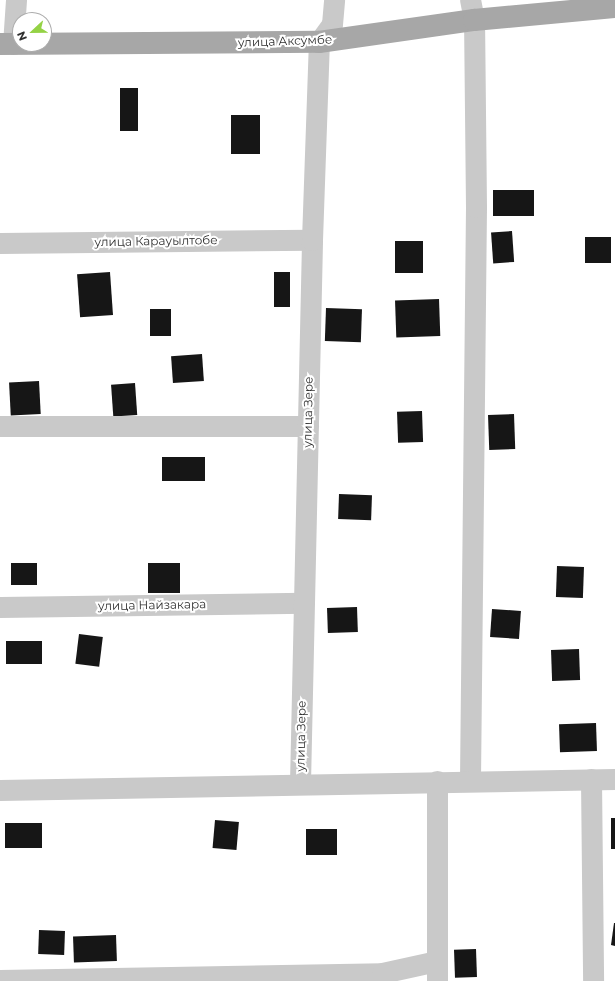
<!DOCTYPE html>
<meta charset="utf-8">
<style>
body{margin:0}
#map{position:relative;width:615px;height:981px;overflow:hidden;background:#fff;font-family:Montserrat,sans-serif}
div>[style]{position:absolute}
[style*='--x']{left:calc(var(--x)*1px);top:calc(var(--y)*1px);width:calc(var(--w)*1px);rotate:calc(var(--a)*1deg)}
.building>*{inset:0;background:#161616;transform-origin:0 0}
.minor>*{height:21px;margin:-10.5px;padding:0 10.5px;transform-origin:10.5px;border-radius:10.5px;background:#c9c9c9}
.major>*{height:22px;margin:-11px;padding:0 11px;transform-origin:11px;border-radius:11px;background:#a7a7a7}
span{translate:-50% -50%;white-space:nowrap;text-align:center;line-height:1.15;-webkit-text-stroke:4px #fff;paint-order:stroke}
.street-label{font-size:12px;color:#2f2f2f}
.north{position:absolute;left:12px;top:12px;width:40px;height:40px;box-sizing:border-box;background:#fff;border:1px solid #acacac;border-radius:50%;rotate:248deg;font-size:11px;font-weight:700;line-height:16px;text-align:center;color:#2f2f2f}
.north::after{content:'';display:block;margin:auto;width:14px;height:18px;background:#94d245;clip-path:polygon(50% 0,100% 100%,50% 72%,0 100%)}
</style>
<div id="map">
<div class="building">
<div style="left:120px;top:88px;width:18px;height:43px"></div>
<div style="left:231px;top:115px;width:29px;height:39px"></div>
<div style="left:534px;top:190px;width:26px;height:41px;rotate:90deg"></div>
<div style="left:512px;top:231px;width:31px;height:21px;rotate:86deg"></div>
<div style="left:585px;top:237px;width:26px;height:26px"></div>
<div style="left:395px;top:241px;width:28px;height:32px"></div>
<div style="left:110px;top:272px;width:43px;height:33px;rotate:86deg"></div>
<div style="left:274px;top:272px;width:16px;height:35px"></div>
<div style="left:439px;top:299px;width:37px;height:44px;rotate:88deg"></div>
<div style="left:326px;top:308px;width:36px;height:33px;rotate:2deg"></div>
<div style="left:150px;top:309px;width:21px;height:27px"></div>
<div style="left:202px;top:354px;width:27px;height:31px;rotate:86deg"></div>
<div style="left:39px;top:381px;width:33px;height:30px;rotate:87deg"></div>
<div style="left:135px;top:383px;width:32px;height:24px;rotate:86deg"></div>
<div style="left:422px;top:411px;width:31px;height:25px;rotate:88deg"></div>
<div style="left:514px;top:414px;width:35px;height:26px;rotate:88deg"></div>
<div style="left:205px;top:457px;width:24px;height:43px;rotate:90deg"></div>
<div style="left:339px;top:494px;width:33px;height:25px;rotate:2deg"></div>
<div style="left:11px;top:563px;width:26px;height:22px"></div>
<div style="left:148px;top:563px;width:32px;height:30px"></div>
<div style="left:557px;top:566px;width:27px;height:31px;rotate:2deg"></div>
<div style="left:357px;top:607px;width:25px;height:30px;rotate:88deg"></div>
<div style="left:492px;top:609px;width:29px;height:28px;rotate:4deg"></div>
<div style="left:79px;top:634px;width:24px;height:30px;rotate:7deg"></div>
<div style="left:6px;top:641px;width:36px;height:23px"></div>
<div style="left:579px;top:649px;width:31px;height:28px;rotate:88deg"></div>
<div style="left:596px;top:723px;width:28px;height:37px;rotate:88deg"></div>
<div style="left:615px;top:818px;width:31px;height:4px;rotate:90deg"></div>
<div style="left:215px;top:820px;width:24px;height:28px;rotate:5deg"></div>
<div style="left:5px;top:823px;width:37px;height:25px"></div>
<div style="left:306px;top:829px;width:31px;height:26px"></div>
<div style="clip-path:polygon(614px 923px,615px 923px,615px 946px,611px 945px)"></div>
<div style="left:39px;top:930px;width:26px;height:24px;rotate:2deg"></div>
<div style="left:116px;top:935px;width:26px;height:43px;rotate:88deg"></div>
<div style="left:476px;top:949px;width:28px;height:22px;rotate:88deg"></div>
</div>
<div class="minor">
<div style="--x:13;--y:44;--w:44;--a:-86.1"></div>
<div style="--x:0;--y:243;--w:312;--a:-0.6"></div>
<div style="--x:0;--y:426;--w:308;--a:0"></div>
<div style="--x:0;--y:607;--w:304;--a:-0.8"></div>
<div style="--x:591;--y:779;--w:202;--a:89.4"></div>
<div style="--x:470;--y:780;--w:573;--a:-89.4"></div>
<div style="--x:476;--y:207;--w:187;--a:-90.6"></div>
<div style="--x:474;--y:20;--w:20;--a:-101"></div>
<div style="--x:300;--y:783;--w:543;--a:-88.73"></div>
<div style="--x:312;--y:240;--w:198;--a:-88"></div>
<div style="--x:319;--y:42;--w:22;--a:-54"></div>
<div style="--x:332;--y:24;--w:24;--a:-85"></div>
<div style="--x:0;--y:790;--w:615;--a:-1.02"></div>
<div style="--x:0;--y:980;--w:382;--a:-1"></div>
<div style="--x:382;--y:973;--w:56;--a:-12.3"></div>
<div style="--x:437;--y:981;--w:200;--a:-90"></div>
</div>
<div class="major">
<div style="--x:0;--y:44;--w:319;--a:-0.4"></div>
<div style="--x:319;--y:42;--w:157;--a:-8.1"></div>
<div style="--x:474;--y:20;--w:142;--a:-5.3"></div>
</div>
<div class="street-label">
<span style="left:285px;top:41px;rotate:-2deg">улица Аксумбе</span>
<span style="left:156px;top:241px;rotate:-1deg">улица Карауылтобе</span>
<span style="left:308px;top:412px;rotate:-89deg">улица Зере</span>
<span style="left:152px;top:605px;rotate:-1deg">улица Найзакара</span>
<span style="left:301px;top:736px;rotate:-89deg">улица Зере</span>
</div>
<div class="north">N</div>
</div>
